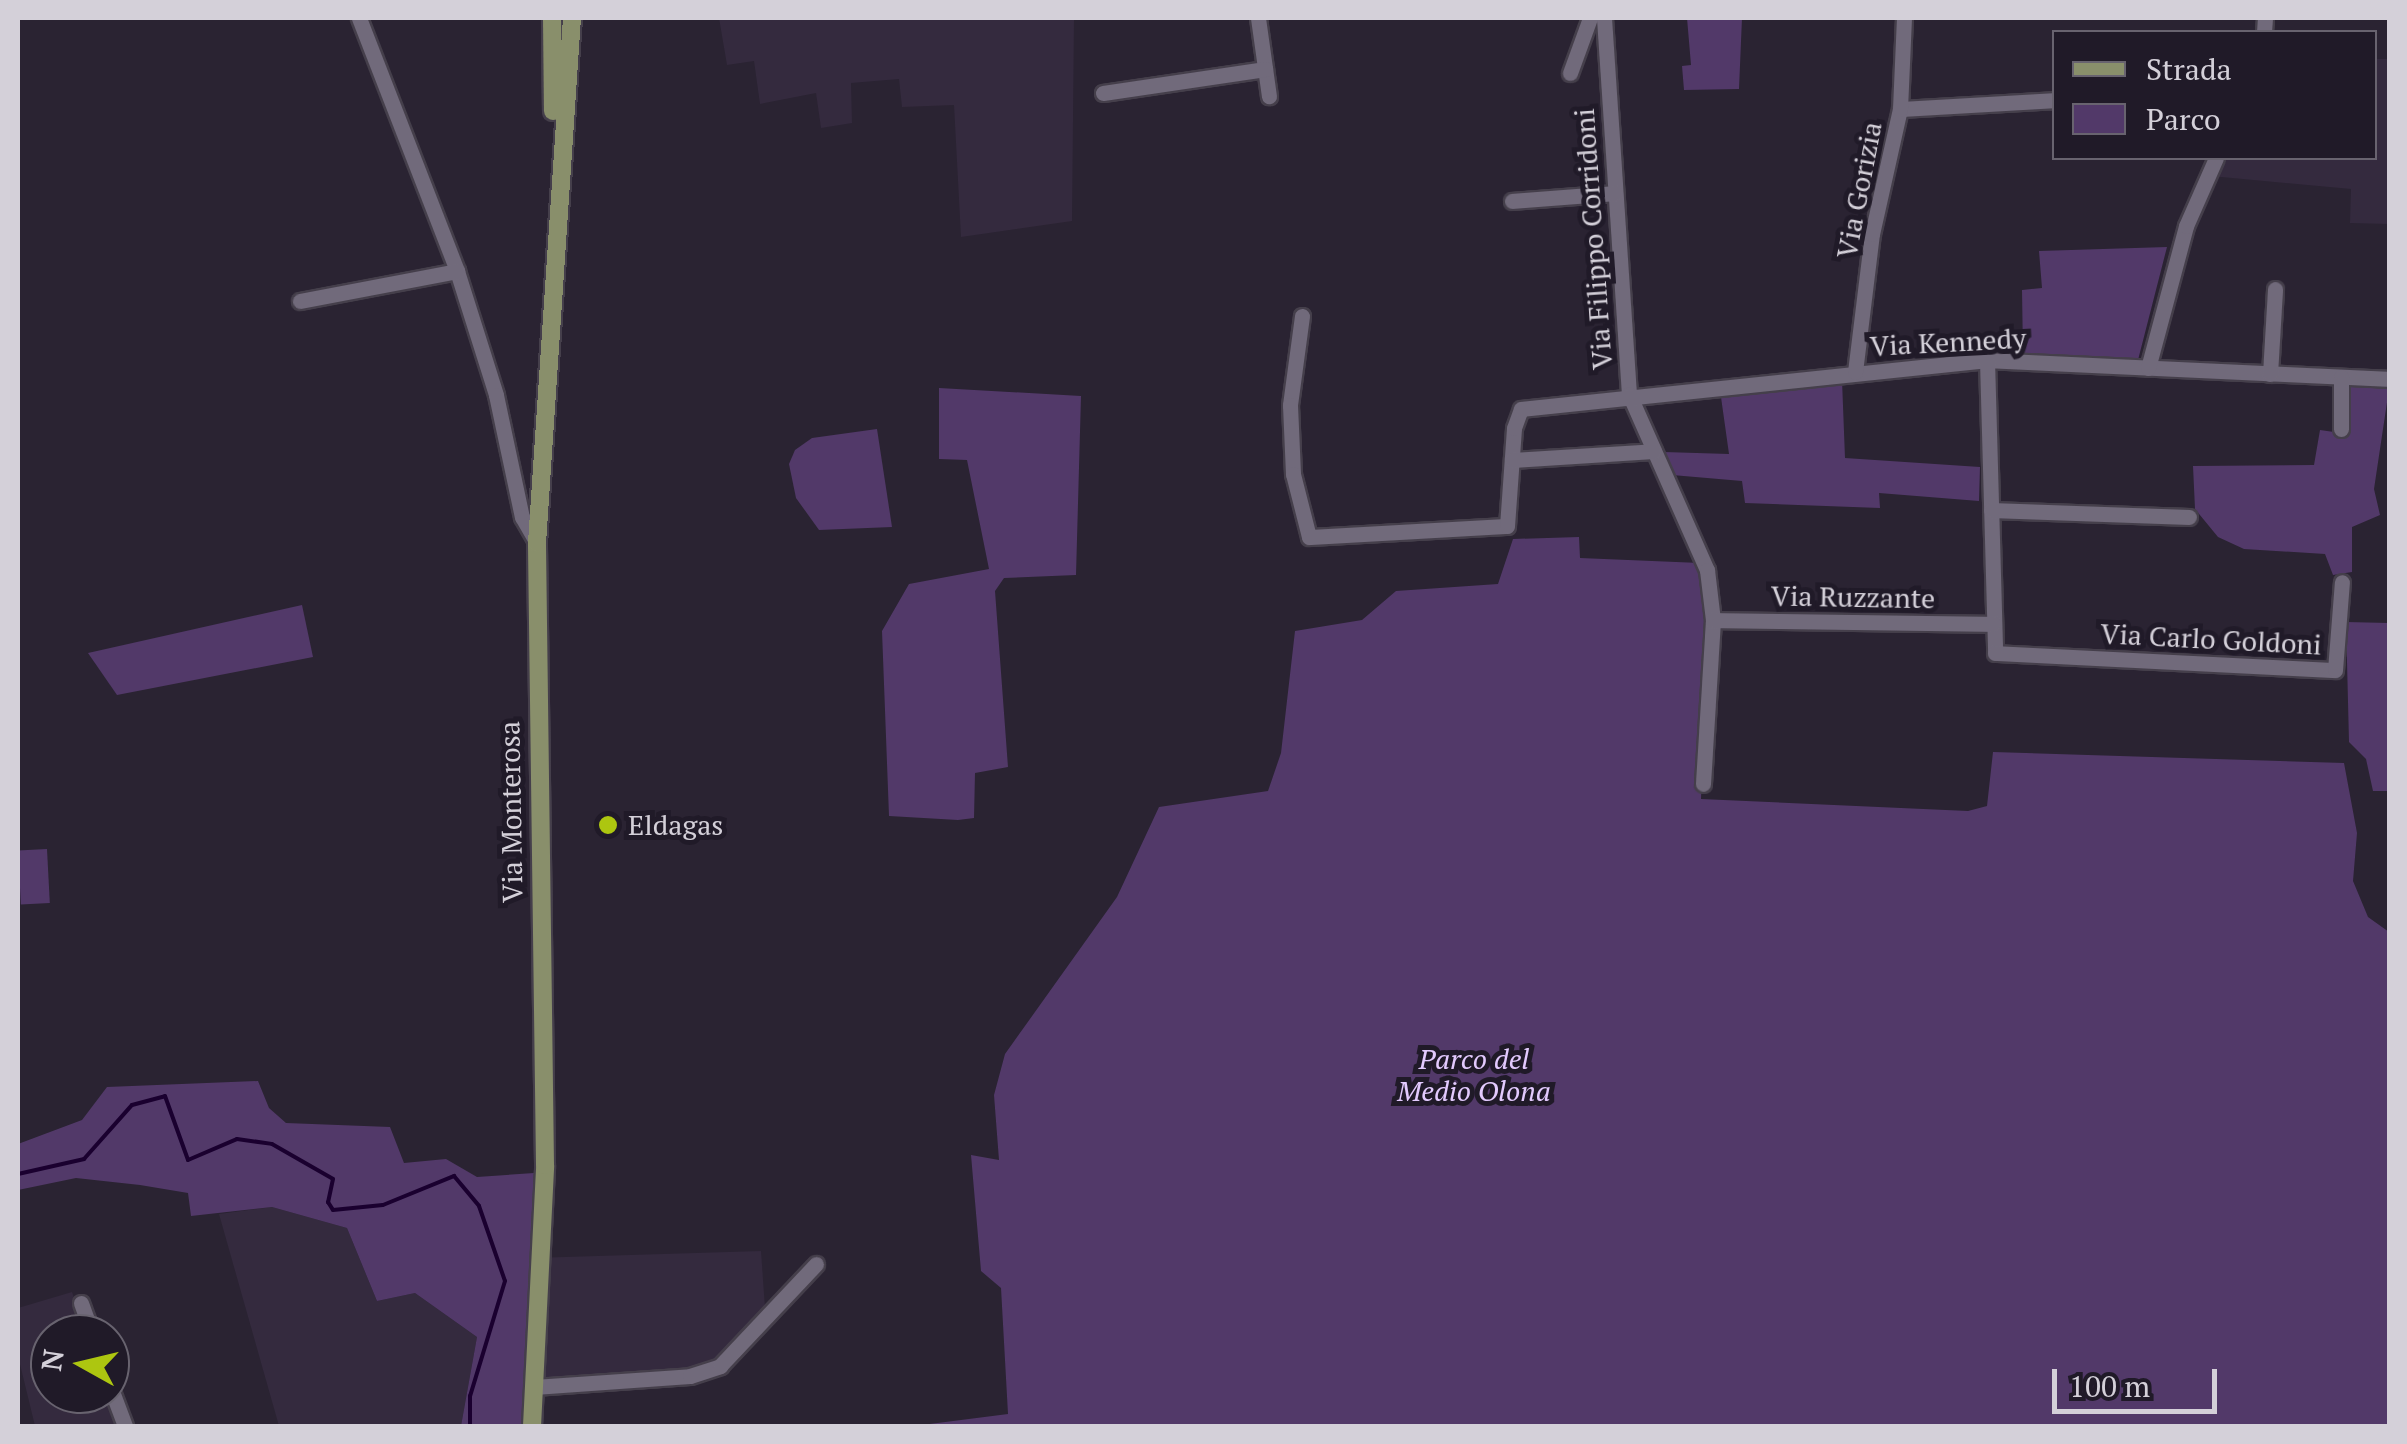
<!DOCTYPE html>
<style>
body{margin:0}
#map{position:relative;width:2407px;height:1444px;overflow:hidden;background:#2a2332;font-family:"PT Serif",serif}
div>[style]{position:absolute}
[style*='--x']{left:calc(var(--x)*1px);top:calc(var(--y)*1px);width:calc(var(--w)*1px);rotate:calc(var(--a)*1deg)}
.built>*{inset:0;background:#342a3e}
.green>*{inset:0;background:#523969;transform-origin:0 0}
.stream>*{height:4px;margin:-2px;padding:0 2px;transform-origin:2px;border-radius:2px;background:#1a002f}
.roads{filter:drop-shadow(2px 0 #453f4b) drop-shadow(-2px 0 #453f4b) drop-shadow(0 2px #453f4b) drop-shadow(0 -2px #453f4b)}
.minor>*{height:15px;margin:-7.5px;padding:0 7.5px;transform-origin:7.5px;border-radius:7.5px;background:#716a7b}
.major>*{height:18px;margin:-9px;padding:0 9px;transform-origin:9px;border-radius:9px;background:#898f6b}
.dots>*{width:28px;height:28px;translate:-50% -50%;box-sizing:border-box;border:5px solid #201a28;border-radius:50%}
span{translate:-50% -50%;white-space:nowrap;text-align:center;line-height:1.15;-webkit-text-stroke:10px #201a28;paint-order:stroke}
.street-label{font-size:28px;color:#d4d0d9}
.poi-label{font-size:28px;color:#d4d0d9}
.left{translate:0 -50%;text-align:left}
.park-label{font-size:28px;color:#e3cafe;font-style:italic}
.frame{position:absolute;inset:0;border:20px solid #d4d0d9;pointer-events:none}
.legend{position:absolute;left:2052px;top:30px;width:325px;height:130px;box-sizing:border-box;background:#201a28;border:2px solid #68636f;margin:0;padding:12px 18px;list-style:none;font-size:30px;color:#d4d0d9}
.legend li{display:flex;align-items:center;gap:20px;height:50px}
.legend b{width:50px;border:2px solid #68636f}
.north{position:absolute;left:30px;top:1314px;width:100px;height:100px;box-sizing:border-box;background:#201a28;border:2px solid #68636f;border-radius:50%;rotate:278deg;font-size:28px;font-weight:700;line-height:40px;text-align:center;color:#d4d0d9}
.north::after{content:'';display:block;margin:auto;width:35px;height:45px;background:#adc610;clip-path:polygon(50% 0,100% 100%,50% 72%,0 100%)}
.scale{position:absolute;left:2052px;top:1369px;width:165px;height:45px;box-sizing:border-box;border:5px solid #d4d0d9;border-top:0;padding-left:12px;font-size:30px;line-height:35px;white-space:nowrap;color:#d4d0d9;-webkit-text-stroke:8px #201a28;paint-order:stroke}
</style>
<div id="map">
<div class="built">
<div style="clip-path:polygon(719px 18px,1074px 18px,1072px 221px,961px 237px,954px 105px,902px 107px,899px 79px,851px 83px,852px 123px,821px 128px,816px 93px,760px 104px,754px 61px,727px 65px)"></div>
<div style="clip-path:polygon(2375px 59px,2389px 59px,2389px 224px,2350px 223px,2351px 189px,2211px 176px,2220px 158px,2374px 158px)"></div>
<div style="clip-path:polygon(272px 1207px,347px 1228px,377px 1301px,415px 1293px,477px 1337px,461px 1426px,279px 1426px,219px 1214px)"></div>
<div style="clip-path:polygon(761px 1251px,765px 1308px,714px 1359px,690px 1371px,528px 1381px,532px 1258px)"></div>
<div style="clip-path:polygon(72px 1292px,87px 1334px,50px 1334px,50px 1394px,108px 1394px,120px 1426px,35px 1426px,18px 1356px,18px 1308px)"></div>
</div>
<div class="green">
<div style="clip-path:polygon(1687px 18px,1742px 18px,1739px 89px,1684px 90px,1682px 66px,1691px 65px)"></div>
<div style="clip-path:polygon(2167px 247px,2138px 360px,2023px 354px,2022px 290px,2042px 288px,2039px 251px)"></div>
<div style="clip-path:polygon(1842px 380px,1845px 458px,1980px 467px,1979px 501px,1879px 493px,1880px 508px,1745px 503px,1742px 481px,1672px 475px,1664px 452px,1729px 454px,1720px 390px)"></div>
<div style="clip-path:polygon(2347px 386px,2389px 389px,2374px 489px,2380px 515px,2352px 527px,2352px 572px,2333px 575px,2325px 554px,2244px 549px,2218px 537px,2195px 509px,2193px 466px,2314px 465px,2320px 430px,2348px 434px)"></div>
<div style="clip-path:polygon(939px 388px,1081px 396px,1076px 575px,1004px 578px,995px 591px,1008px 767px,975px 773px,974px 818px,958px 820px,889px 816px,882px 631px,909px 584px,989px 569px,967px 460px,939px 459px)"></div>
<div style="clip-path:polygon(877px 429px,892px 527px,819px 530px,796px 498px,789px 464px,795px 450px,812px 438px)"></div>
<div style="clip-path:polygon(1579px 537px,1580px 558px,1700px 563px,1707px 612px,1701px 799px,1968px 811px,1987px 806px,1993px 752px,2344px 763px,2357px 833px,2353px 881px,2368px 917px,2389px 932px,2389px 1426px,914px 1426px,1008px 1414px,1001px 1288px,981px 1271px,971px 1155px,999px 1160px,994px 1095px,1005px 1054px,1117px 897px,1159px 807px,1268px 791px,1281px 753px,1295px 631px,1362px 620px,1396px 591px,1498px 584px,1513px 539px)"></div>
<div style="clip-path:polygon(302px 605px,313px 657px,117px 695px,88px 653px)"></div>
<div style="clip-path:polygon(2346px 622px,2389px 623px,2389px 791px,2373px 791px,2366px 759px,2349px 742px)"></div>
<div style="left:47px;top:849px;width:54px;height:29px;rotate:87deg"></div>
<div style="clip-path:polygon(258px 1081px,269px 1108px,286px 1123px,390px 1127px,404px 1163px,446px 1159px,477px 1177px,534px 1173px,526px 1426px,461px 1426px,477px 1337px,415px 1293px,377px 1301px,347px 1228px,272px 1207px,191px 1216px,188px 1193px,140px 1185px,76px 1178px,18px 1190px,18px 1144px,82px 1120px,107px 1087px)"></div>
</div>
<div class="stream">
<div style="--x:18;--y:1174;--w:68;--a:-12.8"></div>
<div style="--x:84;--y:1159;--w:72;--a:-48.4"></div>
<div style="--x:132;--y:1105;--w:34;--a:-15"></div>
<div style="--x:165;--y:1096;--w:68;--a:70.2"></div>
<div style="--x:188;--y:1160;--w:53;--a:-23.2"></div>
<div style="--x:237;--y:1139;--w:35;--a:8"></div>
<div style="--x:272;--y:1144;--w:70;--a:29.8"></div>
<div style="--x:333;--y:1179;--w:24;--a:102"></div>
<div style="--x:328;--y:1202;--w:9;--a:58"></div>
<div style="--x:333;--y:1210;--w:50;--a:-5.7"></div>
<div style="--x:383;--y:1205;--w:77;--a:-22.2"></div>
<div style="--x:454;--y:1176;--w:39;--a:50"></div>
<div style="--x:479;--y:1206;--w:79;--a:70.9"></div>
<div style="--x:505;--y:1281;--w:120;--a:106.9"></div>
<div style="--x:470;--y:1396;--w:30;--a:90"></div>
</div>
<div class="roads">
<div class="minor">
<div style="--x:359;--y:18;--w:271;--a:68.8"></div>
<div style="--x:457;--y:271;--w:130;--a:72.5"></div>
<div style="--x:496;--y:395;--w:125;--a:78"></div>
<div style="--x:522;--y:517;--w:30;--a:60"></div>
<div style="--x:1258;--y:18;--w:79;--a:82"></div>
<div style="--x:1604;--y:18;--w:377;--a:86.2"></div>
<div style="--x:1629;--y:394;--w:193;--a:66.1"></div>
<div style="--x:1707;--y:570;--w:50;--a:83.2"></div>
<div style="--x:1713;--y:620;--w:164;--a:93.5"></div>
<div style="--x:2264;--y:32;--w:14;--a:-86"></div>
<div style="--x:1570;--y:73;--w:59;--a:-70"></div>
<div style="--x:1103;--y:93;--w:164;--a:-8.4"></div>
<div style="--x:1900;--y:109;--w:154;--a:-3.3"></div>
<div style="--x:1512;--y:201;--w:103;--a:-4.4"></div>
<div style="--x:300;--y:301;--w:160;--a:-10.8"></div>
<div style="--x:1302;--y:316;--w:90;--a:97.7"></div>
<div style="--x:1290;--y:405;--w:69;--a:87.5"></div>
<div style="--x:1293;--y:474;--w:65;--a:75.7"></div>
<div style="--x:1309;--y:537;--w:198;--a:-3.2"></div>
<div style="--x:1507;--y:526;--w:98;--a:-85.9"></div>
<div style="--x:1514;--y:428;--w:20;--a:-70"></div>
<div style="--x:1521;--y:409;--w:469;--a:-6"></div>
<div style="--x:1987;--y:360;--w:403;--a:2.7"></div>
<div style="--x:1987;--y:360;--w:293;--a:88.4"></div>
<div style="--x:1995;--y:653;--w:340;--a:2.9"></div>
<div style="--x:2335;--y:670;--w:88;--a:-85.5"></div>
<div style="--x:2148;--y:368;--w:147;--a:-75"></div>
<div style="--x:2186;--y:226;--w:74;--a:-66.2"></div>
<div style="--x:1855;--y:372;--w:139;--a:-83"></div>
<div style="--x:1872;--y:234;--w:128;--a:-77.4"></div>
<div style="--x:1900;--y:109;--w:91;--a:-87.5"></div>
<div style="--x:2270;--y:374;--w:85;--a:-86.6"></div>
<div style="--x:2341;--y:377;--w:52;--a:90"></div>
<div style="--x:1512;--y:460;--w:142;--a:-3.6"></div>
<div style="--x:1991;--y:510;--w:198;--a:2"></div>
<div style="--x:1713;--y:620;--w:280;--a:0.8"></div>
<div style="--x:81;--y:1303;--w:33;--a:70"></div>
<div style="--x:110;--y:1386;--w:43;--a:69.4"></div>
<div style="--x:534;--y:1387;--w:156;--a:-4"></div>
<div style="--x:690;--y:1376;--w:32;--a:-18"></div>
<div style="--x:720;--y:1366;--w:140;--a:-46.7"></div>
</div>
<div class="major">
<div style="--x:552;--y:18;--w:93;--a:89.4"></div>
<div style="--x:532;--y:1426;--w:261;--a:-87.1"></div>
<div style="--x:545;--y:1165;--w:622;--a:-90.74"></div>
<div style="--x:537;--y:543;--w:526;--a:-86.19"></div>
</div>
</div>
<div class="dots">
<div style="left:608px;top:825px;background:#adc610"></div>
</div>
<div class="street-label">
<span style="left:1859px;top:190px;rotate:-79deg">Via Gorizia</span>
<span style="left:1593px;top:239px;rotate:-94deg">Via Filippo Corridoni</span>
<span style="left:1948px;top:342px;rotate:-3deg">Via Kennedy</span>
<span style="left:1853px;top:597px;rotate:1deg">Via Ruzzante</span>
<span style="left:2211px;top:639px;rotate:3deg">Via Carlo Goldoni</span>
<span style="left:511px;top:812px;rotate:-91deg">Via Monterosa</span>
</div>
<div class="poi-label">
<span class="left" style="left:628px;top:825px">Eldagas</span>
</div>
<div class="park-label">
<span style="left:1474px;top:1075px">Parco del<br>Medio Olona</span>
</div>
<div class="frame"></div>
<ul class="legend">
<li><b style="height:12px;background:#898f6b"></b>Strada</li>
<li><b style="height:28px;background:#523969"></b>Parco</li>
</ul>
<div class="north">N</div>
<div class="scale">100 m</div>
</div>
